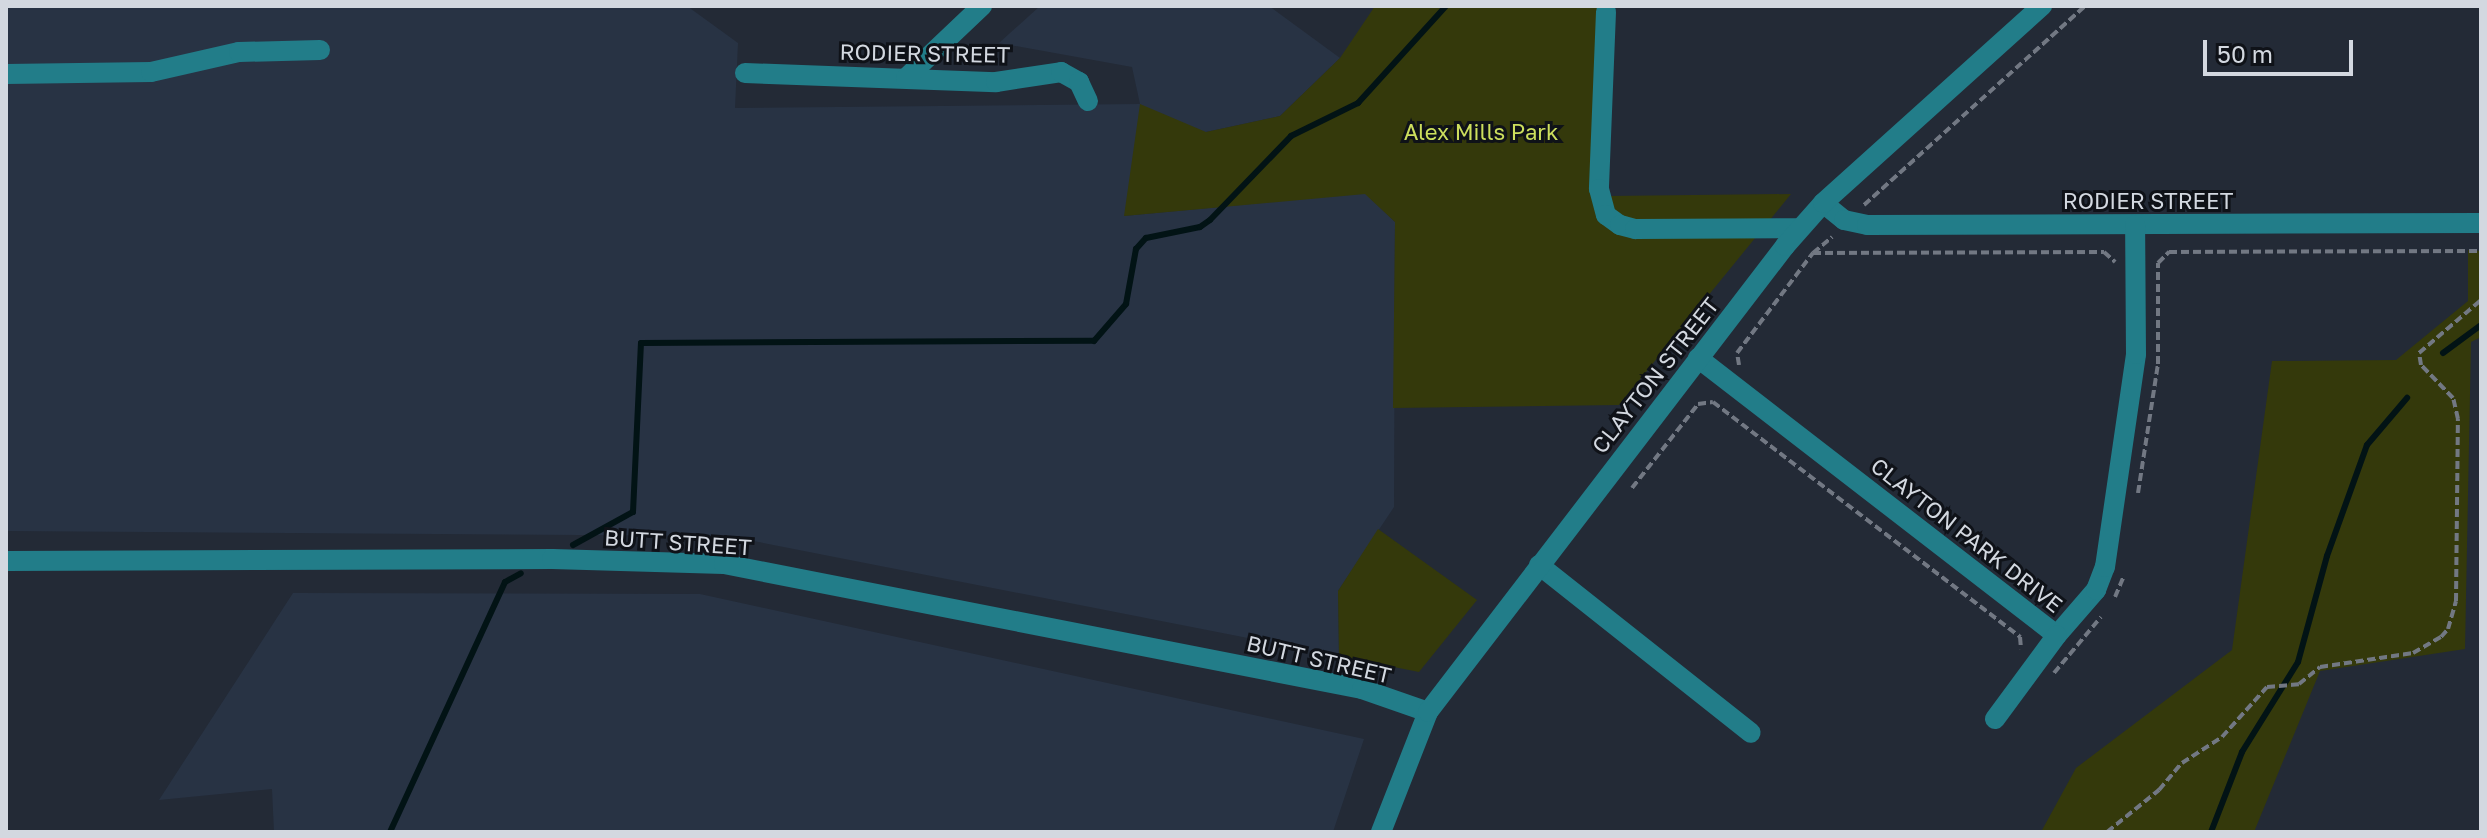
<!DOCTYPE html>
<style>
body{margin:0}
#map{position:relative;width:2487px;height:838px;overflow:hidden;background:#232a36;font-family:"Golos Text",sans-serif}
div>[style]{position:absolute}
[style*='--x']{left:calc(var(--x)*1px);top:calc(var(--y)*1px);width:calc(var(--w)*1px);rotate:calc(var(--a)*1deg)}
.built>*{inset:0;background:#283344}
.green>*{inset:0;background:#34390b}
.stream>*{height:6px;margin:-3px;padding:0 3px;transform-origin:3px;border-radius:3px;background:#021315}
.path>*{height:4px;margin-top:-2px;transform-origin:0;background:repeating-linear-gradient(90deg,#727883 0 8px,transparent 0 12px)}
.minor>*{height:20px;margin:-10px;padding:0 10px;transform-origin:10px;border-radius:10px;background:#227d89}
span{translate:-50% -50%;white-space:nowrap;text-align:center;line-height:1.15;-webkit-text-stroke:6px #0f1218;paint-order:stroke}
.street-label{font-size:22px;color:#d3d8e0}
.park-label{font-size:22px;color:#cddf5d}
.frame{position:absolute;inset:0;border:8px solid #d3d8e0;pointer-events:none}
.scale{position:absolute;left:2203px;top:40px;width:150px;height:36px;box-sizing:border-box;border:4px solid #d3d8e0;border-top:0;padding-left:10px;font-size:24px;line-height:28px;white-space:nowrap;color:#d3d8e0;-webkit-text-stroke:6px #0f1218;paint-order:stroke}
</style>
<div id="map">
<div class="built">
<div style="clip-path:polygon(6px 6px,687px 6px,738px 43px,735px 108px,1140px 104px,1132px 67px,999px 43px,1040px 6px,1269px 6px,1340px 58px,1280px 116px,1206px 132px,1124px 216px,1365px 193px,1395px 222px,1394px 507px,1338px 591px,1339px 656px,728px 536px,6px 531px)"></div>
<div style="clip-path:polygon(293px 593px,700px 594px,1364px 739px,1333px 832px,274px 832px,272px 789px,159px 800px)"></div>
</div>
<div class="green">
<div style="clip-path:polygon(1375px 6px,1613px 6px,1608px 196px,1791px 194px,1619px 405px,1393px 408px,1395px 222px,1365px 194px,1124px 216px,1140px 104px,1206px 132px,1280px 116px,1340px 58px)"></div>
<div style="clip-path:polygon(2468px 250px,2481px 251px,2481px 337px,2471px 342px,2465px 649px,2320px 671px,2254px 832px,2041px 832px,2076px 768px,2232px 650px,2272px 361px,2396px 360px,2468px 301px)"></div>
<div style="clip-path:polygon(1378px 529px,1477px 600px,1419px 672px,1339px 656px,1338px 591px)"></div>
</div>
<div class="stream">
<div style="--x:2443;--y:353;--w:47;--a:-36.4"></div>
<div style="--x:573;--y:545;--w:68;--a:-28.8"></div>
<div style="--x:633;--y:512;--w:169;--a:-87.3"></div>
<div style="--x:641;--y:343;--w:453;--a:-0.3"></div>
<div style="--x:1094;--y:341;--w:49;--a:-49.1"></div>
<div style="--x:1126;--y:304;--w:56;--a:-79.7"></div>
<div style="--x:1136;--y:249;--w:15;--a:-48"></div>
<div style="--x:1146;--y:238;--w:55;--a:-11.5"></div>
<div style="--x:1200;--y:227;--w:12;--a:-35"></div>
<div style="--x:1210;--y:220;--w:117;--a:-46"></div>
<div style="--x:1291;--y:136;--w:75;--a:-26.2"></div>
<div style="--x:1358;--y:103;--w:131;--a:-47.8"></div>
<div style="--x:390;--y:832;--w:275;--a:-65.3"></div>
<div style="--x:505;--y:582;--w:18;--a:-29"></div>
<div style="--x:2211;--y:832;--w:86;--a:-68.8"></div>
<div style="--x:2242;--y:752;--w:106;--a:-58.1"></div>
<div style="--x:2298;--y:662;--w:110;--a:-74.7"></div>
<div style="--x:2327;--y:556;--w:118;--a:-70.2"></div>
<div style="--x:2367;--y:445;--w:62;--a:-49.6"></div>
</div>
<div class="path">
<div style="--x:1864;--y:205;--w:297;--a:-42"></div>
<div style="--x:1813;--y:253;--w:291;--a:-0.2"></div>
<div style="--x:2104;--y:252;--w:15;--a:42"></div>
<div style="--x:1739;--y:365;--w:12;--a:-99"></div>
<div style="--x:1737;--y:353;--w:126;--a:-52.8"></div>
<div style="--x:1813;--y:253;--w:25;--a:-40"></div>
<div style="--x:1632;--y:488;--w:107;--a:-51.8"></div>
<div style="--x:1698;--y:404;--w:15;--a:-8"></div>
<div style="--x:1713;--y:402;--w:387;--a:37.4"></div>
<div style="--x:2020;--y:637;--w:12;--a:85"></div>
<div style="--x:2138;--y:493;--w:131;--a:-81.2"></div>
<div style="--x:2158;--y:364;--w:101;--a:-90"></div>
<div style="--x:2158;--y:263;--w:16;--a:-45"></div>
<div style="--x:2169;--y:252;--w:312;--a:-0.2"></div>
<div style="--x:2115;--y:597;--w:23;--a:-67"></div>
<div style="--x:2054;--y:673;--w:73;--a:-50"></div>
<div style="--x:2107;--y:832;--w:67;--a:-38.9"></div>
<div style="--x:2159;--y:790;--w:35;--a:-50"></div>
<div style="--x:2182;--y:763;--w:48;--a:-33"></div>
<div style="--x:2222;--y:737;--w:67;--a:-48"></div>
<div style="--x:2267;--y:687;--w:32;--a:-5"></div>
<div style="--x:2299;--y:684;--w:27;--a:-39"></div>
<div style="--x:2320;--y:667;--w:94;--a:-8.6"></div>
<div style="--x:2413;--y:653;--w:32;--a:-30"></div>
<div style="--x:2441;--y:637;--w:11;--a:-49"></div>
<div style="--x:2448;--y:629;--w:29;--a:-74"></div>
<div style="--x:2456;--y:601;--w:182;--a:-89.4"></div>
<div style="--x:2458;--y:419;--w:22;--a:-103"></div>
<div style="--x:2453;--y:398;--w:46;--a:-134.1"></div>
<div style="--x:2421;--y:365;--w:12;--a:-99"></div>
<div style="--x:2419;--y:353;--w:82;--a:-40.5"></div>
</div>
<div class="minor">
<div style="--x:1606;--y:12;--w:177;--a:92.3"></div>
<div style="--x:1599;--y:189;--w:27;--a:75"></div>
<div style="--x:1606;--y:215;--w:17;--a:36"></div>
<div style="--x:1620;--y:225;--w:16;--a:15"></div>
<div style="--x:1635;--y:229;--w:165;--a:-0.3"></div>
<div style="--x:745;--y:73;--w:251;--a:2.1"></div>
<div style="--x:996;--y:82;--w:66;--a:-8.7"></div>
<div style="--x:1061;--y:72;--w:21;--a:29"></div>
<div style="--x:1079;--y:82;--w:21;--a:65"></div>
<div style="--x:6;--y:74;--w:145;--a:-0.8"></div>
<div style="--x:151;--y:72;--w:90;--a:-12.8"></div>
<div style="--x:239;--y:52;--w:81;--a:-1.4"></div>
<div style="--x:906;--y:78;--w:105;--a:-43.5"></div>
<div style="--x:1823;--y:203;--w:27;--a:39"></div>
<div style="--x:1844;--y:220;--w:24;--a:12"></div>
<div style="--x:1867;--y:225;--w:614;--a:-0.19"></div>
<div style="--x:1698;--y:358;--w:453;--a:37.7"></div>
<div style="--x:2057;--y:635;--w:60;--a:-49.1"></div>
<div style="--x:2096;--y:590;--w:25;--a:-69"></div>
<div style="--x:2105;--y:567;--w:215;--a:-81.7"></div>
<div style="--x:2136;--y:354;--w:129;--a:-90.4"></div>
<div style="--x:6;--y:561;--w:546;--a:-0.21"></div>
<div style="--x:552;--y:559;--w:172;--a:1.7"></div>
<div style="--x:724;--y:564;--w:650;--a:11.09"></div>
<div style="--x:1362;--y:689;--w:70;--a:19.2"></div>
<div style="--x:1539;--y:565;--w:270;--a:38.4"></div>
<div style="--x:1995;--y:719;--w:104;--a:-53.6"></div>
<div style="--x:1381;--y:832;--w:129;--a:-68.6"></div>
<div style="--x:1428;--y:712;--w:587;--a:-52.54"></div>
<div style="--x:1785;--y:246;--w:57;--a:-48.5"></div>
<div style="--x:1823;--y:203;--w:295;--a:-42"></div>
</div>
<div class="street-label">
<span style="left:925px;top:53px;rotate:1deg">RODIER STREET</span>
<span style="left:2148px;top:201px">RODIER STREET</span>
<span style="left:1655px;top:375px;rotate:-52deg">CLAYTON STREET</span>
<span style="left:1967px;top:535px;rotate:38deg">CLAYTON PARK DRIVE</span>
<span style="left:678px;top:542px;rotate:4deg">BUTT STREET</span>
<span style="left:1319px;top:659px;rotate:13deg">BUTT STREET</span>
</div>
<div class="park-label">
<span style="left:1481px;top:132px">Alex Mills Park</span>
</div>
<div class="frame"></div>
<div class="scale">50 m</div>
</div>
